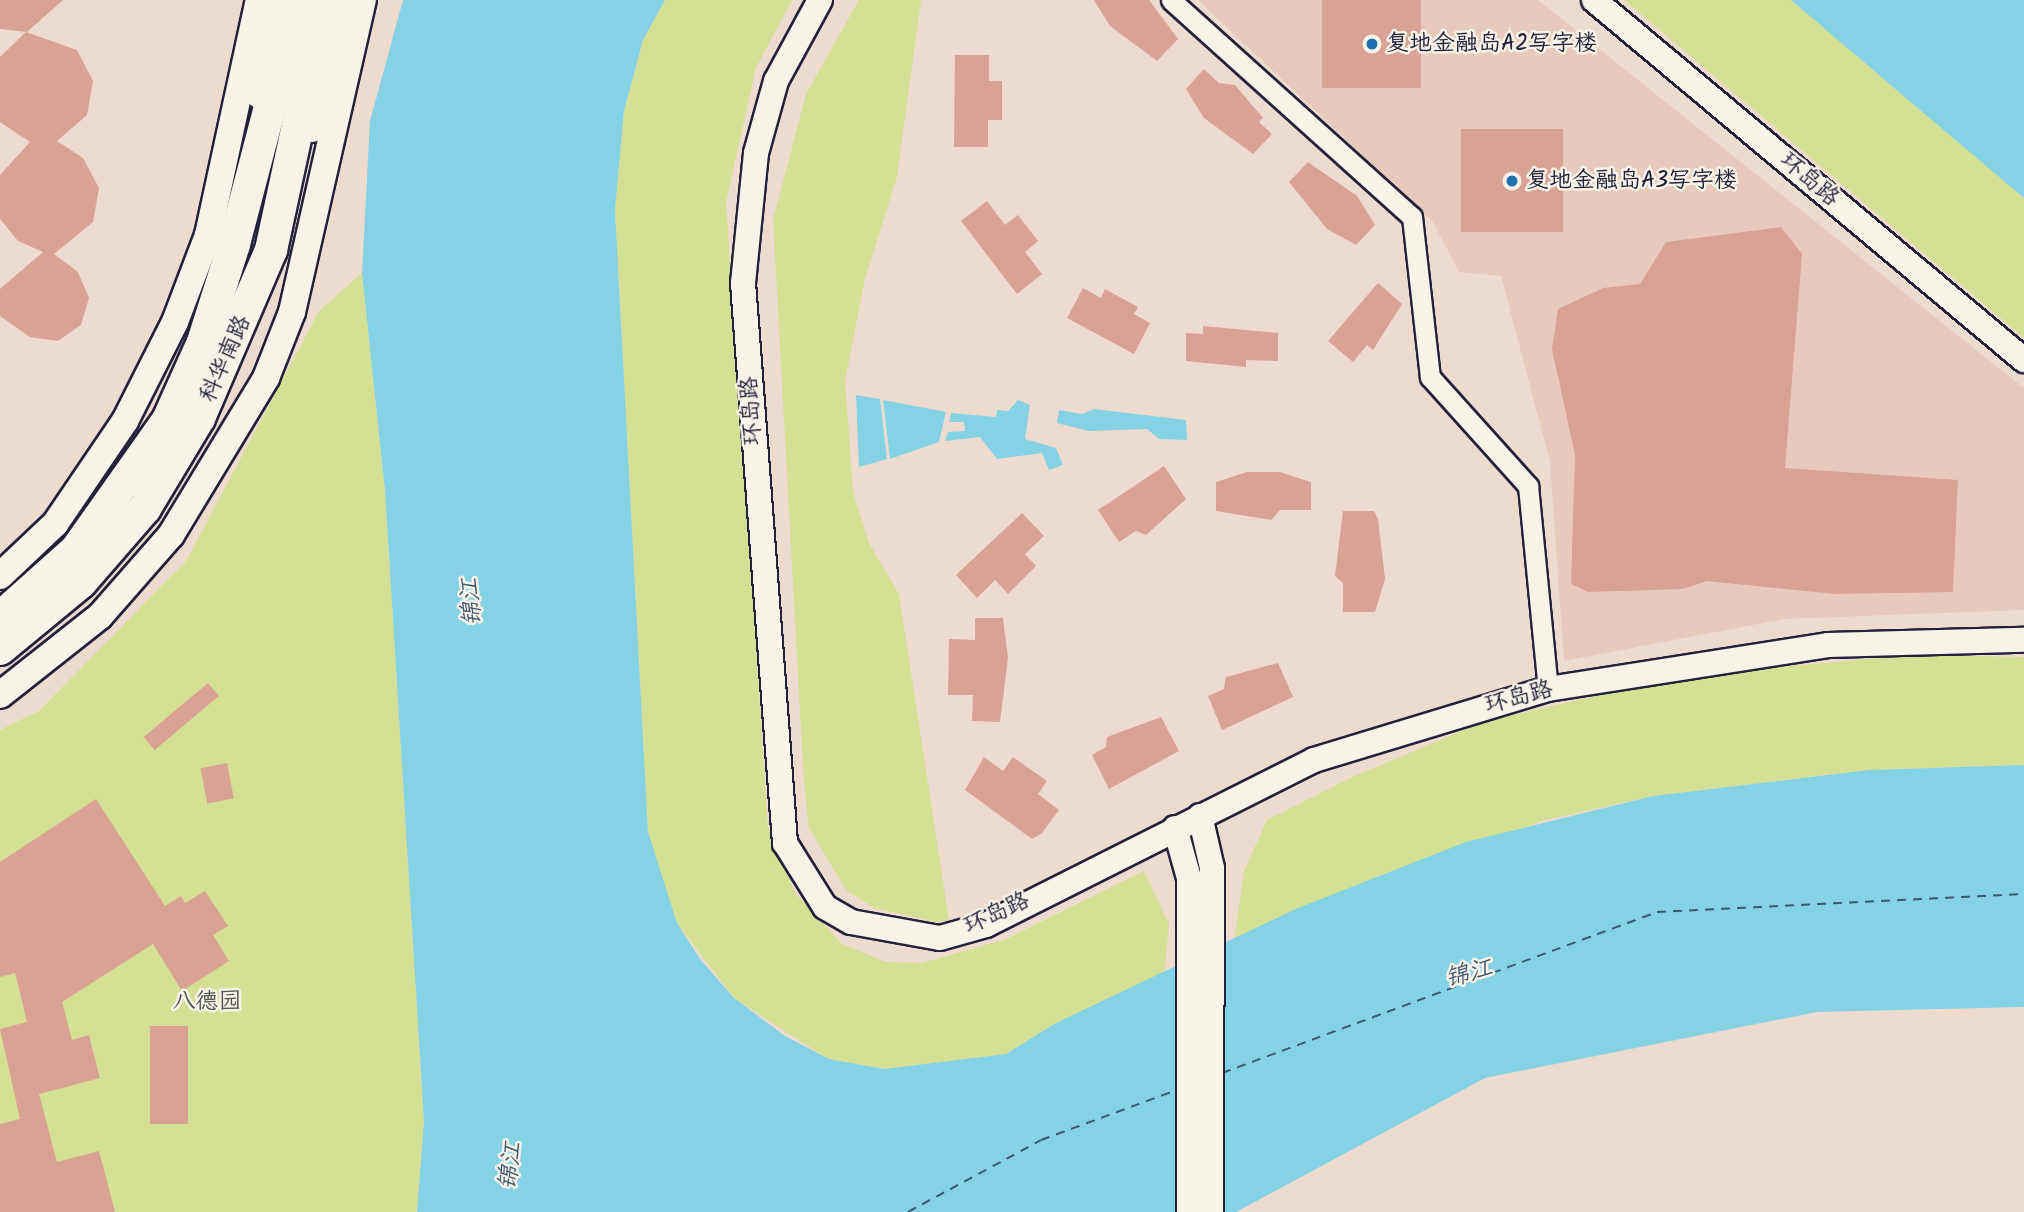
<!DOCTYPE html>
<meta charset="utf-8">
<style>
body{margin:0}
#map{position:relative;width:2024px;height:1212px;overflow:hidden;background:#eedbcf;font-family:Kalam,"LXGW WenKai TC",sans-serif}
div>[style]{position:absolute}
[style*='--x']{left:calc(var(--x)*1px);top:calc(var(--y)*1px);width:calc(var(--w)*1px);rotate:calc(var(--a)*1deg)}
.built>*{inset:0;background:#e8cabd}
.green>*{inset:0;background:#d4e093}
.water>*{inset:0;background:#86d2e5}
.ferry>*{height:2px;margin-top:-1px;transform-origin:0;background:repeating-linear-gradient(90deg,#40576e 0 9px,transparent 0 16px)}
.building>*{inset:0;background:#daa294;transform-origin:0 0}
.roads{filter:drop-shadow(2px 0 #22223b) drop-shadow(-2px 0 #22223b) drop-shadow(0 2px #22223b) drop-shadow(0 -2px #22223b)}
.minor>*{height:19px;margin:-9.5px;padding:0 9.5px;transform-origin:9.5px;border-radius:9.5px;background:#f7f3e8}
.tertiary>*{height:24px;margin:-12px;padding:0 12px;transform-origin:12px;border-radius:12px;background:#f7f3e8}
.secondary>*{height:26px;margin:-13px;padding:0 13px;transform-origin:13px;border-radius:13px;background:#f7f3e8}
.trunk>*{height:32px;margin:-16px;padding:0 16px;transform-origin:16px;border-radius:16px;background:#f7f3e8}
.dots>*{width:19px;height:19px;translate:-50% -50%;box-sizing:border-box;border:4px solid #f7f3e8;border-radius:50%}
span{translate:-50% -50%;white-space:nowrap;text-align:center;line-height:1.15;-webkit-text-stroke:5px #f7f3e8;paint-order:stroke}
.poi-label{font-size:23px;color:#22223b}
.left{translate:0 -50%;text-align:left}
.street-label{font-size:23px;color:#22223b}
.park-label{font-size:23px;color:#4e5251}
.water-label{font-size:24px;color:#40576e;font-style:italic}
</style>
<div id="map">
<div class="built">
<div style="clip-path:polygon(1198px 0,1538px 0,2024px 388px,2024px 610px,1784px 619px,1564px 661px,1550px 462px,1501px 276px,1459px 272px,1433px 222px)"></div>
</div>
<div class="green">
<div style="clip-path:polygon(665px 0,792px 0,756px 68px,726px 202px,768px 826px,795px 893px,842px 944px,886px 962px,922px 963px,1006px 939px,1144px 871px,1169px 924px,1164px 977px,1056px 1023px,1006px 1054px,884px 1069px,828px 1059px,734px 998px,677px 923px,662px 884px,648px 832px,615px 210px,624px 111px,643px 40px)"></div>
<div style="clip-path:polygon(859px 0,921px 0,897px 177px,865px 279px,845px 381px,853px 491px,869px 543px,899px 594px,949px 920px,936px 922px,874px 908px,846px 890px,809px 828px,804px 784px,773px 220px,806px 94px)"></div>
<div style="clip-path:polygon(1624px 0,1791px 0,2024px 198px,2024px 338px)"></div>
<div style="clip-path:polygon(362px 273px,385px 491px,424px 1121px,417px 1212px,0 1212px,0 730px,39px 711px,186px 561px,319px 311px)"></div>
<div style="clip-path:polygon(1911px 655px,2024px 657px,2024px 765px,1868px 770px,1653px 796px,1545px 820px,1234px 942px,1244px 871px,1267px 820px,1350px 778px,1483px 722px,1684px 676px)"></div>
</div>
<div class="water">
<div style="clip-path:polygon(403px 0,665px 0,643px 40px,624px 111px,615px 210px,648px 832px,677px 923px,700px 959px,734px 998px,785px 1036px,829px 1059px,884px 1069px,1006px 1054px,1056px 1023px,1298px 908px,1466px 842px,1653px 796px,1869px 770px,2024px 765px,2024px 1007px,1817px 1012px,1485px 1078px,1236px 1212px,417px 1212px,424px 1121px,385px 491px,362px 273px,370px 121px)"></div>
<div style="clip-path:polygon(1791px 0,2024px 0,2024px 198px,1920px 110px)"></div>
<div style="clip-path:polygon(856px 395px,880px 399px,887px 459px,859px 467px)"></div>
<div style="clip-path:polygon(883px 400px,946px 412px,939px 442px,890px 459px)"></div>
<div style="clip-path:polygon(1018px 400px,1030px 405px,1025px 439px,1056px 448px,1063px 465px,1049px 470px,1042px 453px,997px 459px,980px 437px,945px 441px,948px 432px,965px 431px,964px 422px,949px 422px,951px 413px,996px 417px,997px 410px,1008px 411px)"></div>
<div style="clip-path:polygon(1094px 409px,1186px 420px,1187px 440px,1159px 439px,1147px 429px,1089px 431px,1057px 423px,1059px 410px,1082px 414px)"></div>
</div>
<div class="ferry">
<div style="--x:1222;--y:1073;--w:464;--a:-20.3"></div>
<div style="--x:1657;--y:912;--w:367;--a:-2.8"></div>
<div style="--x:908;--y:1212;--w:151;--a:-28.4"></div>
<div style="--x:1041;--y:1140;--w:145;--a:-20.2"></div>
</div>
<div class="building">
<div style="clip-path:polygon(0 0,63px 0,27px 32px,0 29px)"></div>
<div style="clip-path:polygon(1094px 0,1149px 0,1178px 39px,1157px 61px,1110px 26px)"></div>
<div style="left:1322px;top:0;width:99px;height:88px"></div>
<div style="clip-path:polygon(26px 32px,77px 50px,93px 81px,87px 115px,57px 141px,83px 158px,99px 188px,93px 222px,54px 254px,78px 272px,89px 298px,81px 325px,58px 341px,30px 337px,0 316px,0 289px,43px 252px,18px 241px,0 219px,0 175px,30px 142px,0 122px,0 57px)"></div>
<div style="clip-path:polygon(955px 55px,989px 55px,989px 81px,1002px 81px,1002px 120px,988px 120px,988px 147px,954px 147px)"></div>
<div style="clip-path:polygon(1204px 69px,1219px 83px,1235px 85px,1263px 118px,1259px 122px,1272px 134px,1253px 154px,1204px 118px,1186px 89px)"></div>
<div style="left:1461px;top:129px;width:102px;height:103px"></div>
<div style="clip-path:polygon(1308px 162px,1357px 196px,1375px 225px,1356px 245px,1327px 229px,1289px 182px)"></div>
<div style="clip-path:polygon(987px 201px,1005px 225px,1018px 215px,1038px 241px,1025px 252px,1042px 274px,1017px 294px,961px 221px)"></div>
<div style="clip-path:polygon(1781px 227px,1802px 254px,1785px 468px,1958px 480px,1953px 592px,1835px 594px,1707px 581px,1683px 589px,1588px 592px,1571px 584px,1575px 455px,1552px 349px,1558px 309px,1603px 288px,1640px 284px,1666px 242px)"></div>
<div style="clip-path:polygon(1378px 283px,1402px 304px,1373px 350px,1367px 345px,1353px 362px,1328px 341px)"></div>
<div style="clip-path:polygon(1083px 288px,1101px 298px,1105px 289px,1138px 307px,1134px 314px,1150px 323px,1134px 354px,1067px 318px)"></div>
<div style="clip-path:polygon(1203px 326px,1278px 333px,1278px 361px,1246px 360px,1246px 367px,1186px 361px,1186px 333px,1203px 334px)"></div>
<div style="clip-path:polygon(1164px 466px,1186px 499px,1146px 535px,1136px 531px,1119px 542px,1098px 510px)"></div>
<div style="clip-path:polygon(1247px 472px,1280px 472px,1311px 482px,1311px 510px,1280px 510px,1271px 520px,1216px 511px,1216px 482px)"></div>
<div style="clip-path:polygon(1343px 511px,1374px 511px,1378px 519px,1385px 579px,1375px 612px,1343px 612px,1343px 583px,1335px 576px)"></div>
<div style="clip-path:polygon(1022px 513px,1044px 536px,1025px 554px,1036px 566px,1008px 594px,995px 580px,977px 598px,956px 575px)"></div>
<div style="clip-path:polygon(975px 618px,1003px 618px,1008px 658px,1000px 722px,972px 721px,973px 695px,948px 695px,949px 639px,975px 640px)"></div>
<div style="clip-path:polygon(1278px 663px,1293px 697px,1222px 730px,1208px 696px,1224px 689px,1226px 677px)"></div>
<div style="left:208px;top:683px;width:17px;height:84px;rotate:50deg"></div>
<div style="clip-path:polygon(1161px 717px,1179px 751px,1109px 789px,1092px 755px,1106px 747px,1107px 737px)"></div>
<div style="clip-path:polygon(984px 757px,1003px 771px,1013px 757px,1047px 781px,1038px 794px,1059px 810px,1042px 833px,1032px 839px,965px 790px)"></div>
<div style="left:227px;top:763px;width:36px;height:27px;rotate:79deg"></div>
<div style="clip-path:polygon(96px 799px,165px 906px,181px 896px,185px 903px,205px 891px,228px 926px,213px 935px,229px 961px,182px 991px,153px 944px,62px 1002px,72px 1040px,89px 1035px,100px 1078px,39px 1094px,57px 1162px,99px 1151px,115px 1212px,0 1212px,0 1124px,20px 1119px,0 1029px,27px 1022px,15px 973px,0 977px,0 862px)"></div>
<div style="left:150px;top:1026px;width:38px;height:98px"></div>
</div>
<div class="roads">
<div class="minor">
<div style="--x:1171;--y:0;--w:324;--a:42"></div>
<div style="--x:1412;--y:217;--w:161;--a:83.6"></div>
<div style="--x:1430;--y:377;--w:147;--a:48"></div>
<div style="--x:1528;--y:486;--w:204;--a:84.4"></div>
</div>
<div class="tertiary">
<div style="--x:820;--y:0;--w:92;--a:118.5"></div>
<div style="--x:776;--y:81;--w:75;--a:105.5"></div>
<div style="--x:756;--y:153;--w:131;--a:95.7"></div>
<div style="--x:743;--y:283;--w:562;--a:85.71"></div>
<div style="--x:785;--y:843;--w:75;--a:58"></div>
<div style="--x:825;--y:907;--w:30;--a:30"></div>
<div style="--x:851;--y:922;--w:90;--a:10.2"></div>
<div style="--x:940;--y:938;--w:48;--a:-15.8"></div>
<div style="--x:986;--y:925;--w:367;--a:-26.7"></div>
<div style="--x:1314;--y:760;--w:245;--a:-16.9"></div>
<div style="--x:1548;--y:689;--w:283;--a:-8.9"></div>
<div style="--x:1828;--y:645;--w:196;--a:-1.5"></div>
<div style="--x:1594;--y:0;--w:561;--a:39.94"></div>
<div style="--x:1200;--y:816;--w:53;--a:77"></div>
<div style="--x:1212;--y:868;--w:344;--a:90.2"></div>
<div style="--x:1175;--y:828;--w:52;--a:74.4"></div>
<div style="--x:1189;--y:878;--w:334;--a:90"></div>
</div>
<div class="secondary">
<div style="--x:259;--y:95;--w:87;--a:-80.8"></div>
<div style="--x:312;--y:129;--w:134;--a:-74.8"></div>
<div style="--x:0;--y:576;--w:76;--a:-43.4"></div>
<div style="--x:55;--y:524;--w:125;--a:-55.8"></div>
<div style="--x:125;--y:421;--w:111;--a:-63.2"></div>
<div style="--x:175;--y:322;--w:93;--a:-69.2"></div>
<div style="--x:208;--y:235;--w:240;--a:-77.8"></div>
<div style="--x:0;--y:695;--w:127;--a:-38.3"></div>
<div style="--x:100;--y:616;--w:108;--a:-48.8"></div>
<div style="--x:171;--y:535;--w:184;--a:-58.8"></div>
<div style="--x:266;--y:378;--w:71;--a:-68.5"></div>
<div style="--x:292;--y:312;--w:320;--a:-77.2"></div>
</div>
<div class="trunk">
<div style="--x:0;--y:618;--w:102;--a:-41.8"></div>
<div style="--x:76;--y:550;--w:159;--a:-54.7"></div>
<div style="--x:168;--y:420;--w:85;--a:-65.8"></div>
<div style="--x:203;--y:342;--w:103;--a:-72.4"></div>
<div style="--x:234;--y:244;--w:252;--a:-75.3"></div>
<div style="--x:0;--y:649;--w:105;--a:-39.6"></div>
<div style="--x:81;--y:582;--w:98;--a:-49.1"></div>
<div style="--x:145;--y:508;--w:105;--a:-59"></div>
<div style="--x:199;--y:418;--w:183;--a:-66.8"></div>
<div style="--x:271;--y:250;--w:256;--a:-77.8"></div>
</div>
</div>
<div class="dots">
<div style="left:1372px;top:44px;background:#1f6fb2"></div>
<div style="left:1512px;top:181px;background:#1f6fb2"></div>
</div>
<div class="poi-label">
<span class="left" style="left:1386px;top:44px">复地金融岛A2写字楼</span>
<span class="left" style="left:1526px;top:181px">复地金融岛A3写字楼</span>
</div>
<div class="street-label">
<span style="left:1809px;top:180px;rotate:40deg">环岛路</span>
<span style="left:226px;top:359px;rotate:-66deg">科华南路</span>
<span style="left:752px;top:411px;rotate:-94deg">环岛路</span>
<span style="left:1519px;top:698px;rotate:-15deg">环岛路</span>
<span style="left:997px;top:914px;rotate:-25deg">环岛路</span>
</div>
<div class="park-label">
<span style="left:207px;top:1002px">八德园</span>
</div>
<div class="water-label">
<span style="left:472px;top:602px;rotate:-95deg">锦江</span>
<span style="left:1469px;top:974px;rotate:-15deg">锦江</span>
<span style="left:511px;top:1166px;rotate:-83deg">锦江</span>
</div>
</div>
